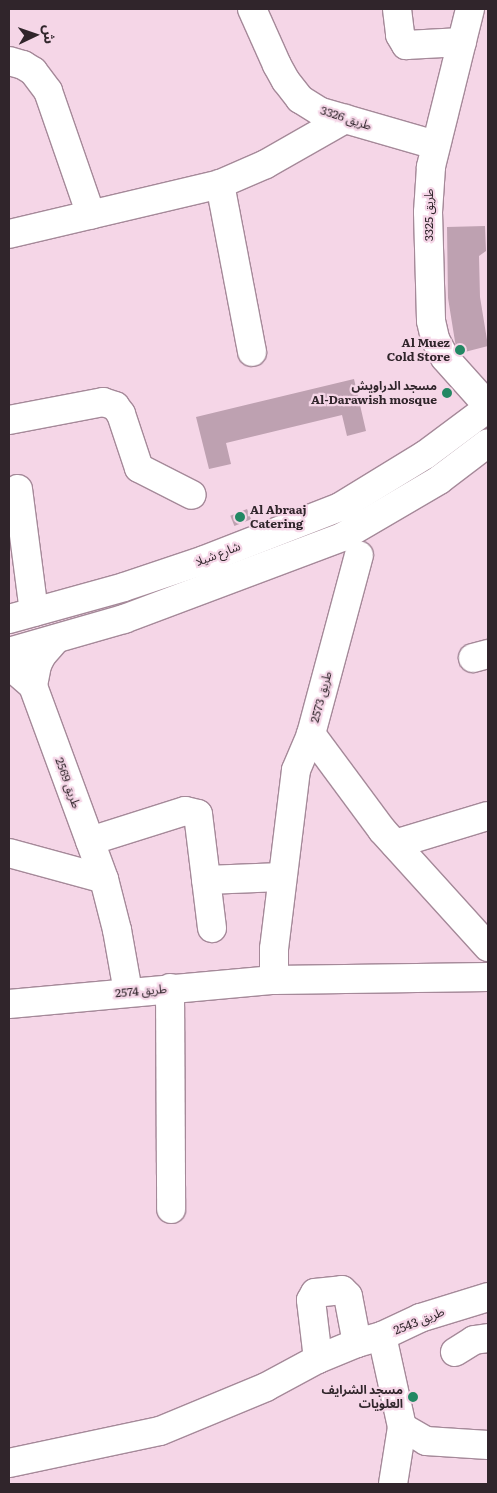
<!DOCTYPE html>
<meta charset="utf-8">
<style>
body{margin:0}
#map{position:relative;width:497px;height:1493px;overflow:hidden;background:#f5d6e7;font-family:Literata,"Noto Sans Arabic",serif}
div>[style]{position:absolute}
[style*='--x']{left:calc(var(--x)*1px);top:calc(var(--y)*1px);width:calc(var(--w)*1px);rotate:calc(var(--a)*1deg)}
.building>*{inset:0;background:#bea1b1;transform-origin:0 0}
.roads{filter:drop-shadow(1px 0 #a58999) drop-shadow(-1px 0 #a58999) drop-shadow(0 1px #a58999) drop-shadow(0 -1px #a58999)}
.minor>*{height:28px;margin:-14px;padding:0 14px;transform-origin:14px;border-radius:14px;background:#fff}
.major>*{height:28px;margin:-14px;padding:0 14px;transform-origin:14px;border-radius:14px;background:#fff}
.dots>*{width:14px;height:14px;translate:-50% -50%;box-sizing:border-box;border:2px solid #f5d6e7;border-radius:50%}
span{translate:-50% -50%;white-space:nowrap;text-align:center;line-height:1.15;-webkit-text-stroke:4.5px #f5d6e7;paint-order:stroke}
.street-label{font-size:12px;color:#30252b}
.poi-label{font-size:12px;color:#30252b;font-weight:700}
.right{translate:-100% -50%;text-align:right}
.left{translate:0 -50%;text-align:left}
.frame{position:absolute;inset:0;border:10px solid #30252b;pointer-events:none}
.north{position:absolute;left:10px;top:10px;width:50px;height:50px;-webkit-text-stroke:4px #f5d6e7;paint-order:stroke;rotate:87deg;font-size:14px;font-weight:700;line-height:20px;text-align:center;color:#30252b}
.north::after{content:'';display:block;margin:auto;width:18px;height:22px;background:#30252b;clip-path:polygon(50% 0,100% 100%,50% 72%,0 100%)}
</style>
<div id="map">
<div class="building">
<div style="clip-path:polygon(485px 226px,486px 251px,479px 256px,480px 297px,488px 346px,457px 354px,448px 298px,447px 227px)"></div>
<div style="clip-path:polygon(354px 379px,366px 431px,347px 436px,342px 415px,226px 443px,231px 464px,209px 469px,196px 417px)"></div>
<div style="left:247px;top:509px;width:11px;height:18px;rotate:68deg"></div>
</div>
<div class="roads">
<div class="minor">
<div style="--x:252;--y:9;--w:61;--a:65.9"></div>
<div style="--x:277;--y:65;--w:18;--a:61"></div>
<div style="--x:286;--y:81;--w:23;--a:52"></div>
<div style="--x:300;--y:99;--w:25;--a:32"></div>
<div style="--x:321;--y:112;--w:119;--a:16.1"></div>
<div style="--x:397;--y:9;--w:26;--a:83"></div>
<div style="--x:400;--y:35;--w:12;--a:59"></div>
<div style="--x:406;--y:45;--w:56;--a:-3.1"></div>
<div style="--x:470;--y:9;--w:163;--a:103.9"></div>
<div style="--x:431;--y:167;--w:45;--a:93.8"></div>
<div style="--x:428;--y:212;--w:109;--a:88.4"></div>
<div style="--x:431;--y:321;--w:18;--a:77"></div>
<div style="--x:435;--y:339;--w:21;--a:62"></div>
<div style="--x:445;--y:358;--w:64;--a:48.1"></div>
<div style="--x:9;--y:61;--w:15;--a:16"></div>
<div style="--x:23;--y:65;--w:12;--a:31"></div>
<div style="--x:33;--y:71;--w:25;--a:53"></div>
<div style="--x:48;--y:91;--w:131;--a:70.9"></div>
<div style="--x:220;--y:184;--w:171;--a:79.2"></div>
<div style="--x:9;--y:234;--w:217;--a:-13.3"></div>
<div style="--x:220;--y:184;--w:50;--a:-23.5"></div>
<div style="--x:266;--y:164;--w:91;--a:-29.7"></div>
<div style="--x:9;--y:420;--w:96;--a:-10.8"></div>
<div style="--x:103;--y:402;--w:13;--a:18"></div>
<div style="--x:115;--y:406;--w:10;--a:53"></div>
<div style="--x:121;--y:414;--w:57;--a:71.6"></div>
<div style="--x:139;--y:468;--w:59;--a:27"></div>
<div style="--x:18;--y:489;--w:124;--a:82.6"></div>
<div style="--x:56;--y:639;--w:21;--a:131"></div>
<div style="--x:42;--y:655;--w:11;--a:117"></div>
<div style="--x:37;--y:665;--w:21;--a:101"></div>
<div style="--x:33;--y:686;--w:206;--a:69.8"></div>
<div style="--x:104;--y:879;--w:53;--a:75.7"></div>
<div style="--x:117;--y:930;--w:63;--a:79.9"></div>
<div style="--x:473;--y:658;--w:16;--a:-15"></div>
<div style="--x:9;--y:665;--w:32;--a:41"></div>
<div style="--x:311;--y:734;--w:119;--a:53.5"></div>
<div style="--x:382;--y:830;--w:158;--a:47.8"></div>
<div style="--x:90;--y:841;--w:100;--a:-17.5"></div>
<div style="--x:185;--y:811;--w:13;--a:13"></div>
<div style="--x:198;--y:814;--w:115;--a:83"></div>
<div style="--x:395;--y:844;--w:97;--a:-16.8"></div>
<div style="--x:9;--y:853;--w:98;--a:15.3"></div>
<div style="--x:206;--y:880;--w:76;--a:-2.3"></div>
<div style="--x:274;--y:980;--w:31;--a:-90"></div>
<div style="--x:274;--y:949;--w:180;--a:-83"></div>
<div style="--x:296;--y:770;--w:39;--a:-67"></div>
<div style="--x:311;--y:734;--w:185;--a:-75"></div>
<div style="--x:170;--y:988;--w:221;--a:89.7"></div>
<div style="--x:9;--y:1004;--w:266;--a:-5.2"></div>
<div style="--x:274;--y:980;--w:214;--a:-0.8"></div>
<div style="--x:382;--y:1336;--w:93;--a:77.6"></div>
<div style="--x:402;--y:1427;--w:28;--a:30"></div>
<div style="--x:426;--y:1441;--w:62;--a:3.7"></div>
<div style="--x:455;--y:1352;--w:22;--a:-32"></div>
<div style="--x:474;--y:1340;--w:14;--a:-8"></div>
<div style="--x:318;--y:1359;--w:59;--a:-96.8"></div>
<div style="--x:311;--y:1300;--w:8;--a:-60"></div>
<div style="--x:315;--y:1293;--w:27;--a:-6"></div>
<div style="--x:342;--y:1290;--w:8;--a:45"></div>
<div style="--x:348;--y:1296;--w:48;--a:79.2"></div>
<div style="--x:9;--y:1463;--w:154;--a:-12"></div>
<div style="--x:160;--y:1431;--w:115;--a:-22.5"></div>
<div style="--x:266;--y:1387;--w:59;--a:-28.3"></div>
<div style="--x:318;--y:1359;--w:42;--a:-22.3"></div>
<div style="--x:357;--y:1343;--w:26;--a:-16"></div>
<div style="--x:382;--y:1336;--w:42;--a:-25.3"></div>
<div style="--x:420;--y:1318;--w:71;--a:-17.2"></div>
<div style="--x:393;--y:1484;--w:58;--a:-81"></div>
</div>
<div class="major">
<div style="--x:9;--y:619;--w:119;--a:-15.5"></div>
<div style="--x:124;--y:587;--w:84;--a:-18.6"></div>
<div style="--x:204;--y:560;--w:146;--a:-21.3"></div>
<div style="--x:340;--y:507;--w:100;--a:-31.5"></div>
<div style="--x:425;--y:455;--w:79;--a:-36.7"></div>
<div style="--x:9;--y:652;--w:120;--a:-16"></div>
<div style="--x:124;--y:619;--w:233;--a:-20.6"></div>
<div style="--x:342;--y:537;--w:113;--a:-30.4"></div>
<div style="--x:439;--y:480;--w:61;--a:-37.1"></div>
</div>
</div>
<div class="dots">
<div style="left:460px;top:350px;background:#228863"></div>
<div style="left:447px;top:393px;background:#228863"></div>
<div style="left:240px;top:517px;background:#228863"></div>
<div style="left:413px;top:1397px;background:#228863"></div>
</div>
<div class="street-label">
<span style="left:346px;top:118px;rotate:18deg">طريق 3326</span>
<span style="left:429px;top:215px;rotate:-90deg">طريق 3325</span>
<span style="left:218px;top:554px;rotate:-21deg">شارع شيلا</span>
<span style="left:321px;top:697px;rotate:-75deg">طريق 2573</span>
<span style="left:68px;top:783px;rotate:70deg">طريق 2569</span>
<span style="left:141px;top:991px;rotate:-5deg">طريق 2574</span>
<span style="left:419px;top:1321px;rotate:-22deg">طريق 2543</span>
</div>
<div class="poi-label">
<span class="right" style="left:450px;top:350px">Al Muez<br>Cold Store</span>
<span class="right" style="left:437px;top:393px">مسجد الدراويش<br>Al-Darawish mosque</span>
<span class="left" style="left:250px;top:517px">Al Abraaj<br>Catering</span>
<span class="right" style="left:403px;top:1397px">مسجد الشرايف<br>العلويات</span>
</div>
<div class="frame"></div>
<div class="north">ش</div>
</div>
